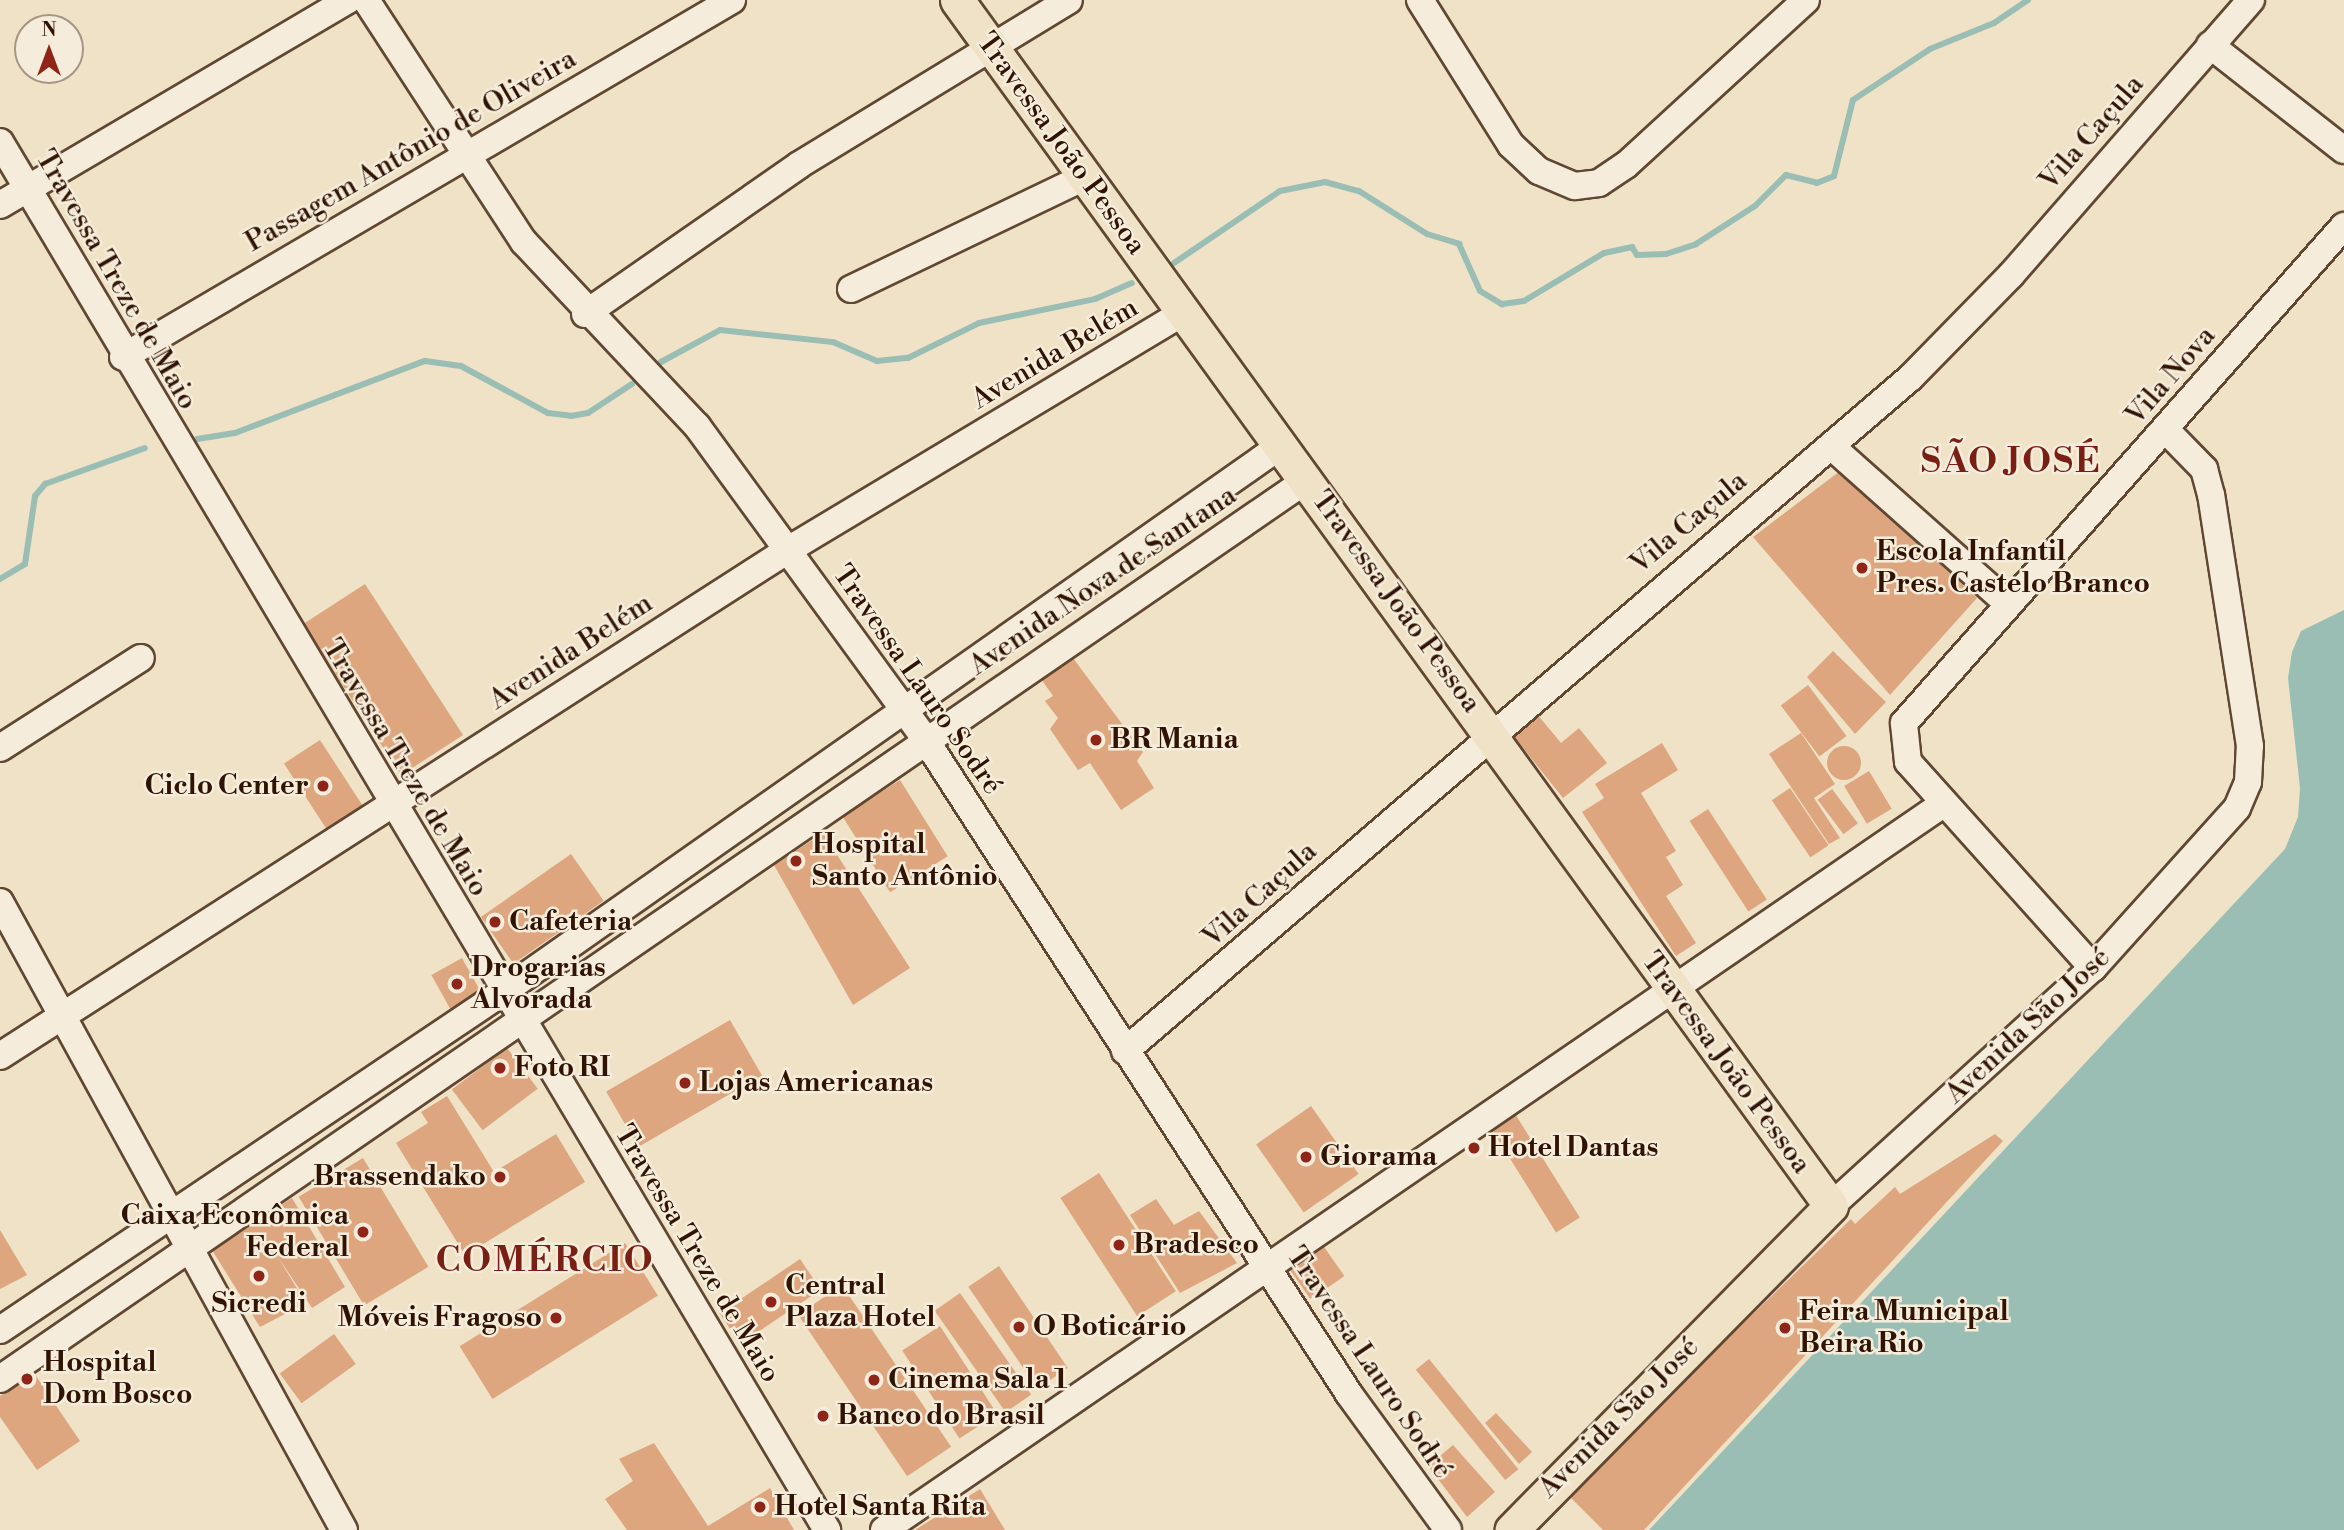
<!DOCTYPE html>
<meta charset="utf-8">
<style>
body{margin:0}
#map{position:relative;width:2344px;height:1530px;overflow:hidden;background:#efe2c7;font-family:"Libre Bodoni",serif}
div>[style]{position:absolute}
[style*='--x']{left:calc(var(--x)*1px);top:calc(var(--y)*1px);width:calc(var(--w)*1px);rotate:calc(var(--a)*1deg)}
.water>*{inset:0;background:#9abeb4}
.stream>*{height:6px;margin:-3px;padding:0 3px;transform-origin:3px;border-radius:3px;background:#9abeb4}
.building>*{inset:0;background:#dda67f;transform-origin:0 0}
.round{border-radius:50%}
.roads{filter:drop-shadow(2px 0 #604732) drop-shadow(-2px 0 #604732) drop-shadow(0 2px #604732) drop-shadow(0 -2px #604732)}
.minor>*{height:26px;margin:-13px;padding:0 13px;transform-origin:13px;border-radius:13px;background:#f5ecdb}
.major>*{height:33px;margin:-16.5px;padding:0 16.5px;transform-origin:16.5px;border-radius:16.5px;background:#efe2c7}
.dots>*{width:19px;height:19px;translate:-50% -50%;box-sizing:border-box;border:4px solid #f5ecdb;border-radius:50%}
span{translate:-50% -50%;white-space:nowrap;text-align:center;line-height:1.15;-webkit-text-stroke:5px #f5ecdb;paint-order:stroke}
.street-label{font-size:28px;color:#301300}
.poi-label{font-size:28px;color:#301300;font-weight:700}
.left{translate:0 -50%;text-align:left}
.right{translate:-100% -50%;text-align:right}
.district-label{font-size:35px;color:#7a1f14;font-weight:700;letter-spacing:2px}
.north{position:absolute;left:14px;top:14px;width:70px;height:70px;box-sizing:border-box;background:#f5ecdb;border:2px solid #a69583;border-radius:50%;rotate:0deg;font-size:19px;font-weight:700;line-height:28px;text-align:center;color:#301300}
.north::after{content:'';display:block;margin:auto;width:24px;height:32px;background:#8f2418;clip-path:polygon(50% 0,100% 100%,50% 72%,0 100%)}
</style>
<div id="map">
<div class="water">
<div style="clip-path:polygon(2344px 610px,2344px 1530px,1649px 1530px,2285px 849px,2298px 817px,2300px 788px,2288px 678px,2292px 652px,2301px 631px)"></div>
</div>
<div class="stream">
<div style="--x:1174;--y:263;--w:128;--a:-34.2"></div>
<div style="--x:1280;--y:191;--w:46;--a:-11.3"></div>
<div style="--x:1325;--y:182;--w:35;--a:15"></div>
<div style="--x:1359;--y:191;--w:80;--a:32.3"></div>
<div style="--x:1427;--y:234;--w:34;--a:17"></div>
<div style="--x:1459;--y:244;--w:51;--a:65.9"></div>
<div style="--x:1480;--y:291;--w:26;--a:31"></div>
<div style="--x:1502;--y:304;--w:22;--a:-8"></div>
<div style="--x:1524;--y:301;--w:93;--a:-31"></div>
<div style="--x:1604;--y:253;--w:29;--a:-12"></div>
<div style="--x:1632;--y:247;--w:9;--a:58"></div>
<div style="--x:1637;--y:255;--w:29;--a:-2"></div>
<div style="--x:1666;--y:254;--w:32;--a:-18"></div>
<div style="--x:1696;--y:244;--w:70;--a:-32.8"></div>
<div style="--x:1755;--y:206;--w:44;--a:-45"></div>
<div style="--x:1786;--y:175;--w:32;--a:14"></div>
<div style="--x:1817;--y:183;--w:18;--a:-22"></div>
<div style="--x:1834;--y:176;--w:78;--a:-76"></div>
<div style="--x:1853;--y:100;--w:92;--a:-33.5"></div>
<div style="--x:1930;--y:49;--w:69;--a:-22.1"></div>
<div style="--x:1994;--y:23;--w:41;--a:-34.1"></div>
<div style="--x:661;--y:362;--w:67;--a:-28.5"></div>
<div style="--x:720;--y:330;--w:114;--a:6.1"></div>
<div style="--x:833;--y:342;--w:48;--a:23.4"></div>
<div style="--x:877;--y:361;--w:31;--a:-6"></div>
<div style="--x:908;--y:358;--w:79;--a:-26.2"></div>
<div style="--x:979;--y:323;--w:118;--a:-11.7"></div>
<div style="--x:1095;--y:299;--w:40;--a:-23.4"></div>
<div style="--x:197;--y:439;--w:38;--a:-9"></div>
<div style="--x:235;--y:433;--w:203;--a:-20.8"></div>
<div style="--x:425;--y:361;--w:36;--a:8"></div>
<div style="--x:461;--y:366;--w:99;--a:28.4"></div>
<div style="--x:548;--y:413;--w:23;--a:7"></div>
<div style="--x:571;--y:416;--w:17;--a:-10"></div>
<div style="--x:588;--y:413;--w:53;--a:-33.4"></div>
<div style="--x:0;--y:579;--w:29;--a:-31"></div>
<div style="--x:25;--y:564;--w:69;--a:-81.6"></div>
<div style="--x:35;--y:496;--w:16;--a:-50"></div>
<div style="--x:45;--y:484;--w:106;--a:-19.8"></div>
</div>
<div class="building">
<div style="clip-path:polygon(1840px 471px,1977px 598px,1890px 695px,1753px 537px)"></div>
<div style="left:365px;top:584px;width:180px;height:74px;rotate:57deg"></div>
<div style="clip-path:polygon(1833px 651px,1886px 702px,1855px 734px,1807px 677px)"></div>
<div style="clip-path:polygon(1070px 654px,1143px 752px,1137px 761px,1154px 788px,1121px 810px,1090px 763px,1078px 770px,1050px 729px,1058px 718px,1045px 701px,1053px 696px,1039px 676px)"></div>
<div style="left:1808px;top:685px;width:64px;height:34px;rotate:53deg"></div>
<div style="clip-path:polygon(1532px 708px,1561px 743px,1579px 728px,1607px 763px,1563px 798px,1511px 733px)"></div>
<div style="clip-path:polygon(1801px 733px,1835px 784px,1814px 798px,1840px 838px,1829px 844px,1769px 754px)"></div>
<div style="left:320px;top:740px;width:80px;height:43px;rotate:57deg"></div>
<div style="clip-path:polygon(1662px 743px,1678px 770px,1641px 793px,1676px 851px,1666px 857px,1683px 885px,1666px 896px,1696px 943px,1676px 956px,1582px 812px,1604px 798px,1595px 784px)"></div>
<div class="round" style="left:1827px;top:746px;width:34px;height:34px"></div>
<div style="left:1869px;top:771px;width:44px;height:29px;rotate:59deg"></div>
<div style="left:900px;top:780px;width:90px;height:68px;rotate:58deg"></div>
<div style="left:1790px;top:788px;width:69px;height:22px;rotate:56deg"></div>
<div style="left:1832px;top:789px;width:43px;height:18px;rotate:53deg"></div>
<div style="left:1708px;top:809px;width:108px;height:22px;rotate:57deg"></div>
<div style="clip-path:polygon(823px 833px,910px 968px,853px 1005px,774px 865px)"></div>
<div style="left:571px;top:854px;width:57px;height:110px;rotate:55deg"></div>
<div style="left:462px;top:958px;width:39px;height:35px;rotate:61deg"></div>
<div style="left:730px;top:1020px;width:64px;height:143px;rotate:60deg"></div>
<div style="left:507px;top:1048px;width:51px;height:69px;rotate:53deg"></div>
<div style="clip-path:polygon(447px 1096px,494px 1172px,556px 1134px,585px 1182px,465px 1255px,396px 1143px,428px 1123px,421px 1112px)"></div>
<div style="left:1311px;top:1106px;width:83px;height:67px;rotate:55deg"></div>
<div style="left:1512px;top:1109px;width:128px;height:28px;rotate:58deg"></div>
<div style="clip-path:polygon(1995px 1134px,2003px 1141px,1644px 1530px,1603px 1530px,1567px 1494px,1851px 1219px,1855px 1224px,1895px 1187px,1900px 1194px)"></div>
<div style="left:363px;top:1158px;width:127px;height:75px;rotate:59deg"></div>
<div style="left:1099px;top:1173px;width:141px;height:46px;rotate:57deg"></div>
<div style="clip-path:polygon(292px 1198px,345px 1287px,312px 1308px,276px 1254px,306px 1303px,260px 1327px,212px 1250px)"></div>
<div style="clip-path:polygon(1156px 1199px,1174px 1225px,1199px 1211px,1237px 1263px,1180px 1293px,1130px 1215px)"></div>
<div style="clip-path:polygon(0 1230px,27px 1275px,0 1289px)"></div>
<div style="left:625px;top:1243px;width:62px;height:195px;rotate:58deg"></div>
<div style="left:1322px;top:1244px;width:39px;height:41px;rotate:55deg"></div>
<div style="left:800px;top:1259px;width:37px;height:97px;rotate:56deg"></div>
<div style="left:999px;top:1266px;width:123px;height:37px;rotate:56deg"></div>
<div style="left:842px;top:1285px;width:195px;height:53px;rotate:56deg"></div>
<div style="left:960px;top:1293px;width:124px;height:31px;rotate:55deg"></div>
<div style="left:940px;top:1326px;width:105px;height:45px;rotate:57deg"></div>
<div style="left:334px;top:1334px;width:37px;height:67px;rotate:54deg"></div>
<div style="left:1429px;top:1359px;width:142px;height:17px;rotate:51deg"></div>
<div style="clip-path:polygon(34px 1373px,80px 1441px,37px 1470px,0 1417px,0 1396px)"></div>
<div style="clip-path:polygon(1496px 1413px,1532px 1452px,1519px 1464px,1485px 1423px)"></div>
<div style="clip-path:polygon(654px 1443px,708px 1526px,770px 1488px,794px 1530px,627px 1530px,605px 1499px,633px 1481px,619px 1459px)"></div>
<div style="clip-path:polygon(1453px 1445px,1495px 1492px,1467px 1517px,1428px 1466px)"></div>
<div style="clip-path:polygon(980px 1489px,1005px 1530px,915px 1530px)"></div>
</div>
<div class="roads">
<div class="minor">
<div style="--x:366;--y:0;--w:289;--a:56.9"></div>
<div style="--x:524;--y:242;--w:253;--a:46.8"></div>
<div style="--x:697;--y:426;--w:387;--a:53.9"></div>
<div style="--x:925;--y:739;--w:780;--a:57.08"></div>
<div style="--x:1349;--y:1394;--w:168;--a:53.9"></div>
<div style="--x:1420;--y:0;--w:171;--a:57.9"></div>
<div style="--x:1511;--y:145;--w:38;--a:43"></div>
<div style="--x:1539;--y:171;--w:39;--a:23"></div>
<div style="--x:1575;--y:186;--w:24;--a:-7"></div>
<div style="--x:1599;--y:183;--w:32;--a:-34"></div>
<div style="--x:1626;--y:165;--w:244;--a:-42.5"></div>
<div style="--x:2210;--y:45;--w:170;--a:38.1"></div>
<div style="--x:0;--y:142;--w:1616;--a:59.21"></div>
<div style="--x:0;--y:205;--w:404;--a:-30.5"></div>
<div style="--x:851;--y:289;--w:259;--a:-25.6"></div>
<div style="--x:585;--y:314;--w:261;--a:-34.8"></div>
<div style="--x:799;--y:165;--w:316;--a:-31.4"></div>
<div style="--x:123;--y:357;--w:706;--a:-30.38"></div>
<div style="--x:1831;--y:446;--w:236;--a:41.7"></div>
<div style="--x:0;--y:748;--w:167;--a:-32.6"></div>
<div style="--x:0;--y:902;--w:716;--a:61.29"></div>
<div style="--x:2093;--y:968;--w:277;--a:-131.9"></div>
<div style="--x:1908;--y:762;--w:39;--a:-96"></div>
<div style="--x:1904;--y:723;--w:664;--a:-48.48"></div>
<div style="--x:1125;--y:1051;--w:1034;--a:-40.61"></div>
<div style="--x:1910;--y:378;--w:144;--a:-45.6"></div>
<div style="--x:2011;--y:275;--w:365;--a:-48.9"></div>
<div style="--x:0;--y:1056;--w:936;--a:-32.71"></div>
<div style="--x:788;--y:550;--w:462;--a:-31"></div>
<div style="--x:1831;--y:1206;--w:354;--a:-42.3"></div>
<div style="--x:2093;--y:968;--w:215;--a:-48"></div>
<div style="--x:2237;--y:808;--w:28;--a:-67"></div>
<div style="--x:2248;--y:782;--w:36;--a:-87"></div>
<div style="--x:2250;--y:746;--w:254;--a:-98.8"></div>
<div style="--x:2211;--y:495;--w:27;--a:-105"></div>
<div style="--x:2204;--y:469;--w:54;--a:-134.3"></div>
<div style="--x:0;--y:1330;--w:606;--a:-33.9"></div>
<div style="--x:503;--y:992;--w:953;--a:-35.09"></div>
<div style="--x:0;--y:1379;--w:1588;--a:-34.53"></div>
<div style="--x:884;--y:1530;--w:1284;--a:-34.43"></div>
</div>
<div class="major">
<div style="--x:957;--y:0;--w:1489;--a:54.07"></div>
<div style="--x:1831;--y:1206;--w:455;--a:134.6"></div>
</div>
</div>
<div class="dots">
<div style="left:1862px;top:568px;background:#8f2418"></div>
<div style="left:1096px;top:740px;background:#8f2418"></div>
<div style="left:323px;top:786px;background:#8f2418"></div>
<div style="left:796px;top:861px;background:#8f2418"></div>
<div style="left:495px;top:922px;background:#8f2418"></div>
<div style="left:457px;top:984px;background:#8f2418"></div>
<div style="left:500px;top:1068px;background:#8f2418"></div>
<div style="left:685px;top:1083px;background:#8f2418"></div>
<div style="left:1474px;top:1148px;background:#8f2418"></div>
<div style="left:1306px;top:1157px;background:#8f2418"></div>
<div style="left:500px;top:1177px;background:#8f2418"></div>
<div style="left:363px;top:1232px;background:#8f2418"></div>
<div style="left:1119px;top:1245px;background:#8f2418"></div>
<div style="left:259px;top:1276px;background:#8f2418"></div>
<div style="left:771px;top:1302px;background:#8f2418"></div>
<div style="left:556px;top:1318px;background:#8f2418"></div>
<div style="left:1019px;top:1327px;background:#8f2418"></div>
<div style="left:1785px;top:1328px;background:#8f2418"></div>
<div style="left:27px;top:1379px;background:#8f2418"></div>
<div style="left:874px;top:1380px;background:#8f2418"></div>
<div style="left:823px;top:1416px;background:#8f2418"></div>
<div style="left:760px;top:1507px;background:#8f2418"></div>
</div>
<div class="street-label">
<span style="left:2092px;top:133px;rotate:-49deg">Vila Caçula</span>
<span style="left:1061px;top:144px;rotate:54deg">Travessa João Pessoa</span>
<span style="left:411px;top:151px;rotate:-30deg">Passagem Antônio de Oliveira</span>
<span style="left:116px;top:280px;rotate:60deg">Travessa Treze de Maio</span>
<span style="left:1055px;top:354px;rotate:-31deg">Avenida Belém</span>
<span style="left:2171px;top:376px;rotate:-49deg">Vila Nova</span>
<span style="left:1689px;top:523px;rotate:-40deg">Vila Caçula</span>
<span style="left:1103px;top:581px;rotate:-34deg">Avenida Nova de Santana</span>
<span style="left:1396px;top:602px;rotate:54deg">Travessa João Pessoa</span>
<span style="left:571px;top:652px;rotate:-33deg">Avenida Belém</span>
<span style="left:917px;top:680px;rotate:55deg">Travessa Lauro Sodré</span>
<span style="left:405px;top:768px;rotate:59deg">Travessa Treze de Maio</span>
<span style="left:1260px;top:895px;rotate:-42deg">Vila Caçula</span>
<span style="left:2028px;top:1026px;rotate:-43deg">Avenida São José</span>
<span style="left:1726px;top:1063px;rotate:54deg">Travessa João Pessoa</span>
<span style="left:697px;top:1254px;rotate:59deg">Travessa Treze de Maio</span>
<span style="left:1369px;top:1363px;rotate:56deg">Travessa Lauro Sodré</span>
<span style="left:1619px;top:1418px;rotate:-45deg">Avenida São José</span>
</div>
<div class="poi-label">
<span class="left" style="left:1876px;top:568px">Escola Infantil<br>Pres. Castelo Branco</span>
<span class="left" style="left:1110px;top:740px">BR Mania</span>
<span class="right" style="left:309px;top:786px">Ciclo Center</span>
<span class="left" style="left:812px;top:861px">Hospital<br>Santo Antônio</span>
<span class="left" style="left:509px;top:922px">Cafeteria</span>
<span class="left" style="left:471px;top:984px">Drogarias<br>Alvorada</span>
<span class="left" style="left:514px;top:1068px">Foto RI</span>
<span class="left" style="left:699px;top:1083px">Lojas Americanas</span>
<span class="left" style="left:1488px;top:1148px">Hotel Dantas</span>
<span class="left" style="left:1320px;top:1157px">Giorama</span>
<span class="right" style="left:486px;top:1177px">Brassendako</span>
<span class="right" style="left:349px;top:1232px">Caixa Econômica<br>Federal</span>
<span class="left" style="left:1133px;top:1245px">Bradesco</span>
<span class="left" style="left:785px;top:1302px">Central<br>Plaza Hotel</span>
<span style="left:259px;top:1304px">Sicredi</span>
<span class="left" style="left:1799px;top:1328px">Feira Municipal<br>Beira Rio</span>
<span class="right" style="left:542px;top:1318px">Móveis Fragoso</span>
<span class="left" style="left:1033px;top:1327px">O Boticário</span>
<span class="left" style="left:43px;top:1379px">Hospital<br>Dom Bosco</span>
<span class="left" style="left:888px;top:1380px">Cinema Sala 1</span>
<span class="left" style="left:837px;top:1416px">Banco do Brasil</span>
<span class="left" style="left:774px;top:1507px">Hotel Santa Rita</span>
</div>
<div class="district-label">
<span style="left:2011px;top:462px">SÃO JOSÉ</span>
<span style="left:545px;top:1261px">COMÉRCIO</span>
</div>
<div class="north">N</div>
</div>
